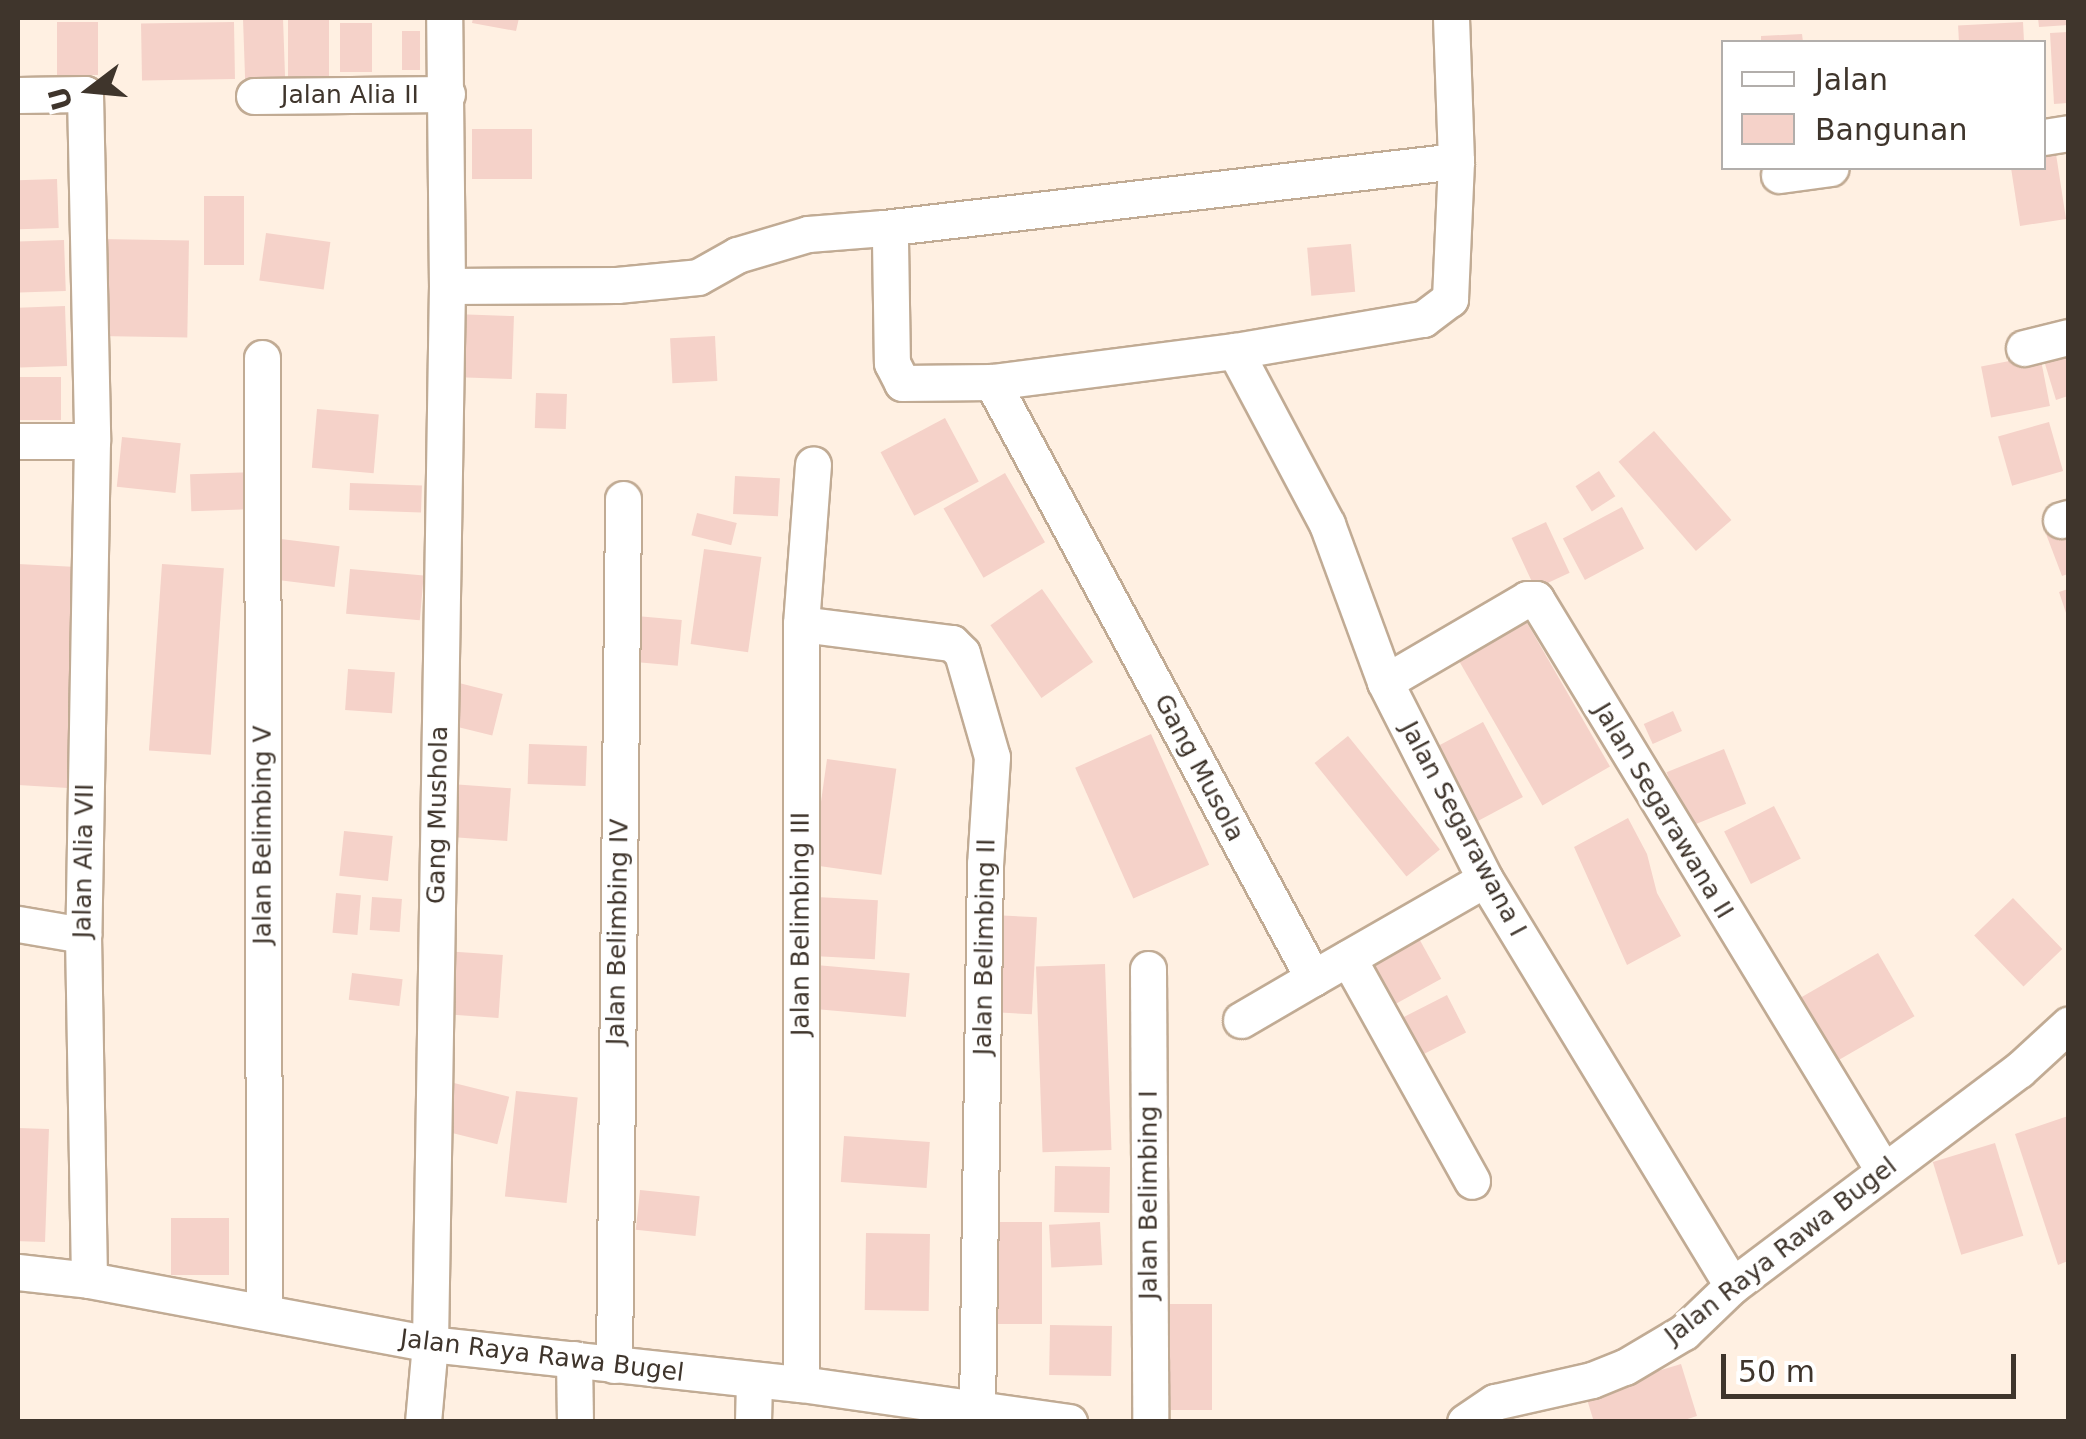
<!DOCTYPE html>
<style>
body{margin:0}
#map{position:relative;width:2086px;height:1439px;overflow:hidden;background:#fff0e2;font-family:"DejaVu Sans",sans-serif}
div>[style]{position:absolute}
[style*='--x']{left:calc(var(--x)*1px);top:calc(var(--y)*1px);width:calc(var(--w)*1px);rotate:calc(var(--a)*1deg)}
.building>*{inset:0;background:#f5d2c9;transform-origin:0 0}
.roads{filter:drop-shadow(2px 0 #c1ab94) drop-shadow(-2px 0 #c1ab94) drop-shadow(0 2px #c1ab94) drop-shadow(0 -2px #c1ab94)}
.minor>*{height:35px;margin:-17.5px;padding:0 17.5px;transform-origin:17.5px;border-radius:17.5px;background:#fff}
span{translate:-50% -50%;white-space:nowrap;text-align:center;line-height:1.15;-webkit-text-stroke:8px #fff;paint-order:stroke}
.street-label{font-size:25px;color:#3f352c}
.frame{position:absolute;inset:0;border:20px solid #3f352c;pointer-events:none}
.legend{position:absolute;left:1721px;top:40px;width:325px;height:130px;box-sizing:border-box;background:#fff;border:2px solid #b2aeab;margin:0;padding:12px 18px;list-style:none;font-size:30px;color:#3f352c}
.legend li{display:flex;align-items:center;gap:20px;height:50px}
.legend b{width:50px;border:2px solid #b2aeab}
.north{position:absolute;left:40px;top:40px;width:100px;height:100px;-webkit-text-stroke:8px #fff;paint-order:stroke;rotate:254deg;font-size:28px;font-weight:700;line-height:40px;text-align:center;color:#3f352c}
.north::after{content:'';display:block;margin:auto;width:35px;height:45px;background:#3f352c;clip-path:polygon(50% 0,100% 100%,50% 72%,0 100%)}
.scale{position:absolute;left:1721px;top:1354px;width:295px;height:45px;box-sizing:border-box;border:5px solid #3f352c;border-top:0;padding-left:12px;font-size:30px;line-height:35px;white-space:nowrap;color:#3f352c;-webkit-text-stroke:8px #fff;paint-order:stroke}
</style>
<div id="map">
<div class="building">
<div style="left:283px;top:18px;width:60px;height:40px;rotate:88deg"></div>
<div style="left:288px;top:18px;width:41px;height:63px"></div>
<div style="clip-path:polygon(473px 18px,519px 18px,516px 31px,472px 23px)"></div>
<div style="clip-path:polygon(2038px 18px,2068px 18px,2068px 25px,2039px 27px)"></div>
<div style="left:57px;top:22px;width:41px;height:53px"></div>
<div style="left:234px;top:22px;width:57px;height:93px;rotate:89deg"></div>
<div style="left:2023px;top:22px;width:20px;height:65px;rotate:87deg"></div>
<div style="left:340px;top:23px;width:32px;height:49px"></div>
<div style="left:402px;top:31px;width:18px;height:39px"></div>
<div style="clip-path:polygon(2068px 32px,2068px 103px,2054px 104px,2050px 33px)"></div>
<div style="clip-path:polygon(1802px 34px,1803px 42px,1761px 42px,1761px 36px)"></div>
<div style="left:532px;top:129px;width:50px;height:60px;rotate:90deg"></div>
<div style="clip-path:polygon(2056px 154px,2066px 219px,2020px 226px,2011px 168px,2044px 168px,2044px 156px)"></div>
<div style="left:57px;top:179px;width:49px;height:39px;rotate:88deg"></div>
<div style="left:204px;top:196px;width:40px;height:69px"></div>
<div style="left:266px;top:233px;width:65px;height:48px;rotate:8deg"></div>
<div style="left:100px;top:239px;width:89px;height:97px;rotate:1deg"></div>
<div style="left:64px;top:240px;width:51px;height:46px;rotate:88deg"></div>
<div style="left:1351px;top:244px;width:48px;height:44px;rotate:85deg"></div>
<div style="left:65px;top:306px;width:60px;height:47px;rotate:88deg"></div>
<div style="left:454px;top:314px;width:60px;height:63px;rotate:2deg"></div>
<div style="left:715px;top:336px;width:45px;height:45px;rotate:87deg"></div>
<div style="clip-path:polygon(2068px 346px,2068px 396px,2056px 400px,2042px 354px)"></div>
<div style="left:2040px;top:355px;width:52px;height:60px;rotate:79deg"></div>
<div style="left:18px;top:377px;width:43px;height:43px"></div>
<div style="left:536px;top:393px;width:31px;height:35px;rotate:2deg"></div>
<div style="left:317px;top:409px;width:62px;height:59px;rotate:5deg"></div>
<div style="left:945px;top:418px;width:72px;height:73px;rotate:62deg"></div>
<div style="left:2049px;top:422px;width:51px;height:53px;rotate:74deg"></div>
<div style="left:1654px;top:431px;width:118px;height:47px;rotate:49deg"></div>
<div style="left:122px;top:437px;width:59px;height:50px;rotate:6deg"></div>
<div style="left:1599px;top:471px;width:30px;height:28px;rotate:57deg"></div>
<div style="left:256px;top:472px;width:37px;height:66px;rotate:88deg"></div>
<div style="left:1005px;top:473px;width:80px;height:71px;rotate:60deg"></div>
<div style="left:735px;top:476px;width:45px;height:38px;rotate:3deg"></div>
<div style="left:350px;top:483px;width:72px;height:27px;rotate:2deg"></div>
<div style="left:1622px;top:507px;width:47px;height:67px;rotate:62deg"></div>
<div style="left:697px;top:513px;width:41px;height:23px;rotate:14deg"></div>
<div style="left:1546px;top:522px;width:56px;height:38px;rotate:65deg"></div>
<div style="clip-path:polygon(2068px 526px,2068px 574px,2062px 576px,2046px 534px)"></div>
<div style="left:281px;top:539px;width:59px;height:41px;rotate:7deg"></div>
<div style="left:704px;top:549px;width:58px;height:96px;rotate:8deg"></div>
<div style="clip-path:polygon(18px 564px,77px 567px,68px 788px,18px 785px)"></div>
<div style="left:162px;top:564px;width:62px;height:187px;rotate:4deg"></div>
<div style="left:350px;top:569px;width:74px;height:45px;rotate:5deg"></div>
<div style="left:1042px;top:589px;width:89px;height:63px;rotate:55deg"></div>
<div style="clip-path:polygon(2068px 589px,2068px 619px,2059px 592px)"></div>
<div style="left:625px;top:615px;width:57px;height:46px;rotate:5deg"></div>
<div style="left:1526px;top:621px;width:168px;height:78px;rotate:60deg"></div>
<div style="left:348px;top:669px;width:47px;height:41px;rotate:4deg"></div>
<div style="left:459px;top:683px;width:45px;height:43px;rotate:14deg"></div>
<div style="left:1673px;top:711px;width:22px;height:32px;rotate:66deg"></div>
<div style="left:1483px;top:722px;width:85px;height:68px;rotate:62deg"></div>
<div style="left:1151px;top:734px;width:143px;height:83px;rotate:66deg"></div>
<div style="left:1348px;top:736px;width:146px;height:43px;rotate:51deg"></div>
<div style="left:529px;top:744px;width:58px;height:40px;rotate:2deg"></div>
<div style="left:1724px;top:749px;width:59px;height:62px;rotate:68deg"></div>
<div style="left:827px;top:759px;width:70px;height:107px;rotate:8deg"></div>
<div style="left:451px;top:784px;width:60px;height:53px;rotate:4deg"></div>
<div style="left:1774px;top:806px;width:59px;height:56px;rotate:63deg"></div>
<div style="clip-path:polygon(1628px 818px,1647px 854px,1657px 893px,1681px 936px,1627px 965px,1574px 847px)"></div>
<div style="left:344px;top:831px;width:49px;height:45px;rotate:6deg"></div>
<div style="left:336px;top:893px;width:25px;height:40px;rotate:5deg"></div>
<div style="left:372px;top:897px;width:30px;height:33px;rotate:4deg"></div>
<div style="left:816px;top:897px;width:62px;height:59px;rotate:3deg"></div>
<div style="left:2013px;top:898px;width:71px;height:54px;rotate:46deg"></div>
<div style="left:992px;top:915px;width:45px;height:97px;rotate:3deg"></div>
<div style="left:1417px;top:935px;width:50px;height:59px;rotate:61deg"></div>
<div style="left:444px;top:951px;width:59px;height:63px;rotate:4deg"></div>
<div style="left:1878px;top:953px;width:73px;height:90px;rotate:60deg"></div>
<div style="left:1105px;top:964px;width:186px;height:69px;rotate:88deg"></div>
<div style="left:816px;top:965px;width:94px;height:44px;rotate:5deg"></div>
<div style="left:352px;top:973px;width:51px;height:27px;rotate:7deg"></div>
<div style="left:1447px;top:995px;width:42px;height:60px;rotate:63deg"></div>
<div style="left:450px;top:1082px;width:61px;height:49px;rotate:14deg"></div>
<div style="left:516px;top:1091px;width:62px;height:106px;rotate:6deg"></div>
<div style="clip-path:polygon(2068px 1116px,2068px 1261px,2058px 1265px,2015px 1134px)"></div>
<div style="left:18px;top:1128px;width:31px;height:113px;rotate:2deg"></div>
<div style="left:844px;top:1136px;width:86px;height:46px;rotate:4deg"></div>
<div style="left:1995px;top:1143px;width:97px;height:65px;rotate:73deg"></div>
<div style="left:1055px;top:1166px;width:55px;height:46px;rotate:1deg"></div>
<div style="left:640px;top:1190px;width:60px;height:40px;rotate:6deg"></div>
<div style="left:171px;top:1218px;width:58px;height:57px"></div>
<div style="left:985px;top:1222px;width:57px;height:102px"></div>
<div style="left:1100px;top:1222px;width:43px;height:51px;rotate:87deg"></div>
<div style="left:866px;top:1233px;width:64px;height:77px;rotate:1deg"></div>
<div style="left:1160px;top:1304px;width:52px;height:106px"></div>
<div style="left:1050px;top:1325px;width:62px;height:50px;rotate:1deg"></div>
<div style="clip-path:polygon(1681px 1364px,1697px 1416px,1678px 1422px,1594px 1422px,1585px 1393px)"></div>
</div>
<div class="roads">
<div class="minor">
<div style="--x:18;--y:95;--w:67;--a:-0.9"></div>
<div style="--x:85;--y:94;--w:347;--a:88.8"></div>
<div style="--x:92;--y:441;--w:494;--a:91"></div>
<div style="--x:83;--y:935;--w:345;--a:89"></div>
<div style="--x:254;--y:96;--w:193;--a:-0.6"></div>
<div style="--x:2044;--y:137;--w:24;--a:-9"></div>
<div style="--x:1779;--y:175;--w:52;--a:-7.7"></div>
<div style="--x:884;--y:228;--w:576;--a:-6.68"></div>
<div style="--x:447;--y:286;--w:170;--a:-0.3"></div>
<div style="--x:617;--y:285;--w:81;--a:-5.6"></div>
<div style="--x:698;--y:277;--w:45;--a:-29.4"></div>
<div style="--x:737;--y:255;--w:74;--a:-16.5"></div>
<div style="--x:808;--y:234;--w:76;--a:-4.5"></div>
<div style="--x:884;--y:228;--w:13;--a:63"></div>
<div style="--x:890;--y:240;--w:123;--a:89.1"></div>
<div style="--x:892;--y:363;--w:22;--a:63"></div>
<div style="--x:902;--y:383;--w:90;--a:-0.6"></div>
<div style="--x:992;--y:382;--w:245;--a:-7.3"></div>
<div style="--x:1235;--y:351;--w:191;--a:-9.7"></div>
<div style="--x:1423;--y:319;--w:34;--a:-37"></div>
<div style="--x:1450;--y:299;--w:138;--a:-87.5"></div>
<div style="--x:1456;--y:161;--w:143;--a:-92"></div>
<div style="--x:2024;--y:348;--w:45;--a:-14"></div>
<div style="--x:1235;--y:351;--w:196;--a:62"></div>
<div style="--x:1327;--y:524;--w:168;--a:69.8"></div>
<div style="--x:1385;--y:682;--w:221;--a:63.1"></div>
<div style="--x:1485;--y:879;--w:476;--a:58.7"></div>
<div style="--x:262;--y:358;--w:954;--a:89.88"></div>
<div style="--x:992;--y:382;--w:677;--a:61.69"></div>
<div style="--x:1313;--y:978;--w:198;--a:-29.9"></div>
<div style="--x:18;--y:441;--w:74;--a:0"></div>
<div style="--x:2061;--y:520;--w:7;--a:-16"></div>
<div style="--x:801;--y:624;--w:152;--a:7.2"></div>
<div style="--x:952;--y:643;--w:14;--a:45"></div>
<div style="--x:962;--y:653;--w:108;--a:73.9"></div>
<div style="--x:992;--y:757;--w:107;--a:93.7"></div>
<div style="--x:985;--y:864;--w:547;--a:90.84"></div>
<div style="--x:1385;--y:682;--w:164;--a:-30.3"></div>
<div style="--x:1527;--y:599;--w:9;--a:0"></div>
<div style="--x:1536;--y:599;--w:668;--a:58.71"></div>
<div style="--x:18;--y:924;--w:66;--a:9.6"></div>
<div style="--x:1348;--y:958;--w:255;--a:60.9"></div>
<div style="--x:1148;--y:969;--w:453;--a:89.7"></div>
<div style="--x:1241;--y:1020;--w:83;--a:-30.3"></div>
<div style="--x:18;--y:1272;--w:71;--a:6.4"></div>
<div style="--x:89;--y:1280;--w:347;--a:10.6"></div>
<div style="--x:430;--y:1344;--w:373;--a:6.2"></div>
<div style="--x:801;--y:1384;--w:271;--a:8.1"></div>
<div style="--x:574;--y:1359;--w:63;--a:89.1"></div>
<div style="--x:614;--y:1365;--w:866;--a:-89.4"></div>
<div style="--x:801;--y:1384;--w:760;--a:-90"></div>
<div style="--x:801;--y:624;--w:160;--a:-85.7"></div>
<div style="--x:423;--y:1422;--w:78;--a:-84.9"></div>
<div style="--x:430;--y:1344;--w:1058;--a:-89.08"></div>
<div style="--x:447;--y:286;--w:268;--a:-90.6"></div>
<div style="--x:753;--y:1422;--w:40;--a:-88.6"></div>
<div style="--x:1465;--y:1422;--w:36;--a:-34"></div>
<div style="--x:1495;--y:1402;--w:99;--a:-12.8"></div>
<div style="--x:1592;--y:1380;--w:35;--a:-22"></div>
<div style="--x:1625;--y:1367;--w:69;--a:-30.7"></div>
<div style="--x:1684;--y:1332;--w:66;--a:-43.8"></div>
<div style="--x:1732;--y:1286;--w:359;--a:-37"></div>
<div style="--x:2019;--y:1070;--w:67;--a:-42.6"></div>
</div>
</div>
<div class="street-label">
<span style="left:350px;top:95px">Jalan Alia II</span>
<span style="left:1199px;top:768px;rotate:62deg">Gang Musola</span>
<span style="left:1663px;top:811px;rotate:59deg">Jalan Segarawana II</span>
<span style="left:438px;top:815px;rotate:-89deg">Gang Mushola</span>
<span style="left:1463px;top:829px;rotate:62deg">Jalan Segarawana I</span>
<span style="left:263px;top:835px;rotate:-90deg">Jalan Belimbing V</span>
<span style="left:84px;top:861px;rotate:-89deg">Jalan Alia VII</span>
<span style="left:801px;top:924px;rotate:-90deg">Jalan Belimbing III</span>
<span style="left:618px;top:932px;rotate:-89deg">Jalan Belimbing IV</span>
<span style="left:985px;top:947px;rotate:-89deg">Jalan Belimbing II</span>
<span style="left:1149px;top:1195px;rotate:-90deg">Jalan Belimbing I</span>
<span style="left:1781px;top:1251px;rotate:-38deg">Jalan Raya Rawa Bugel</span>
<span style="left:542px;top:1356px;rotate:7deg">Jalan Raya Rawa Bugel</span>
</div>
<div class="frame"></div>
<ul class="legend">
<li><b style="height:12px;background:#fff"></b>Jalan</li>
<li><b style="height:28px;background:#f5d2c9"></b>Bangunan</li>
</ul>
<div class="north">U</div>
<div class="scale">50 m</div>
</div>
